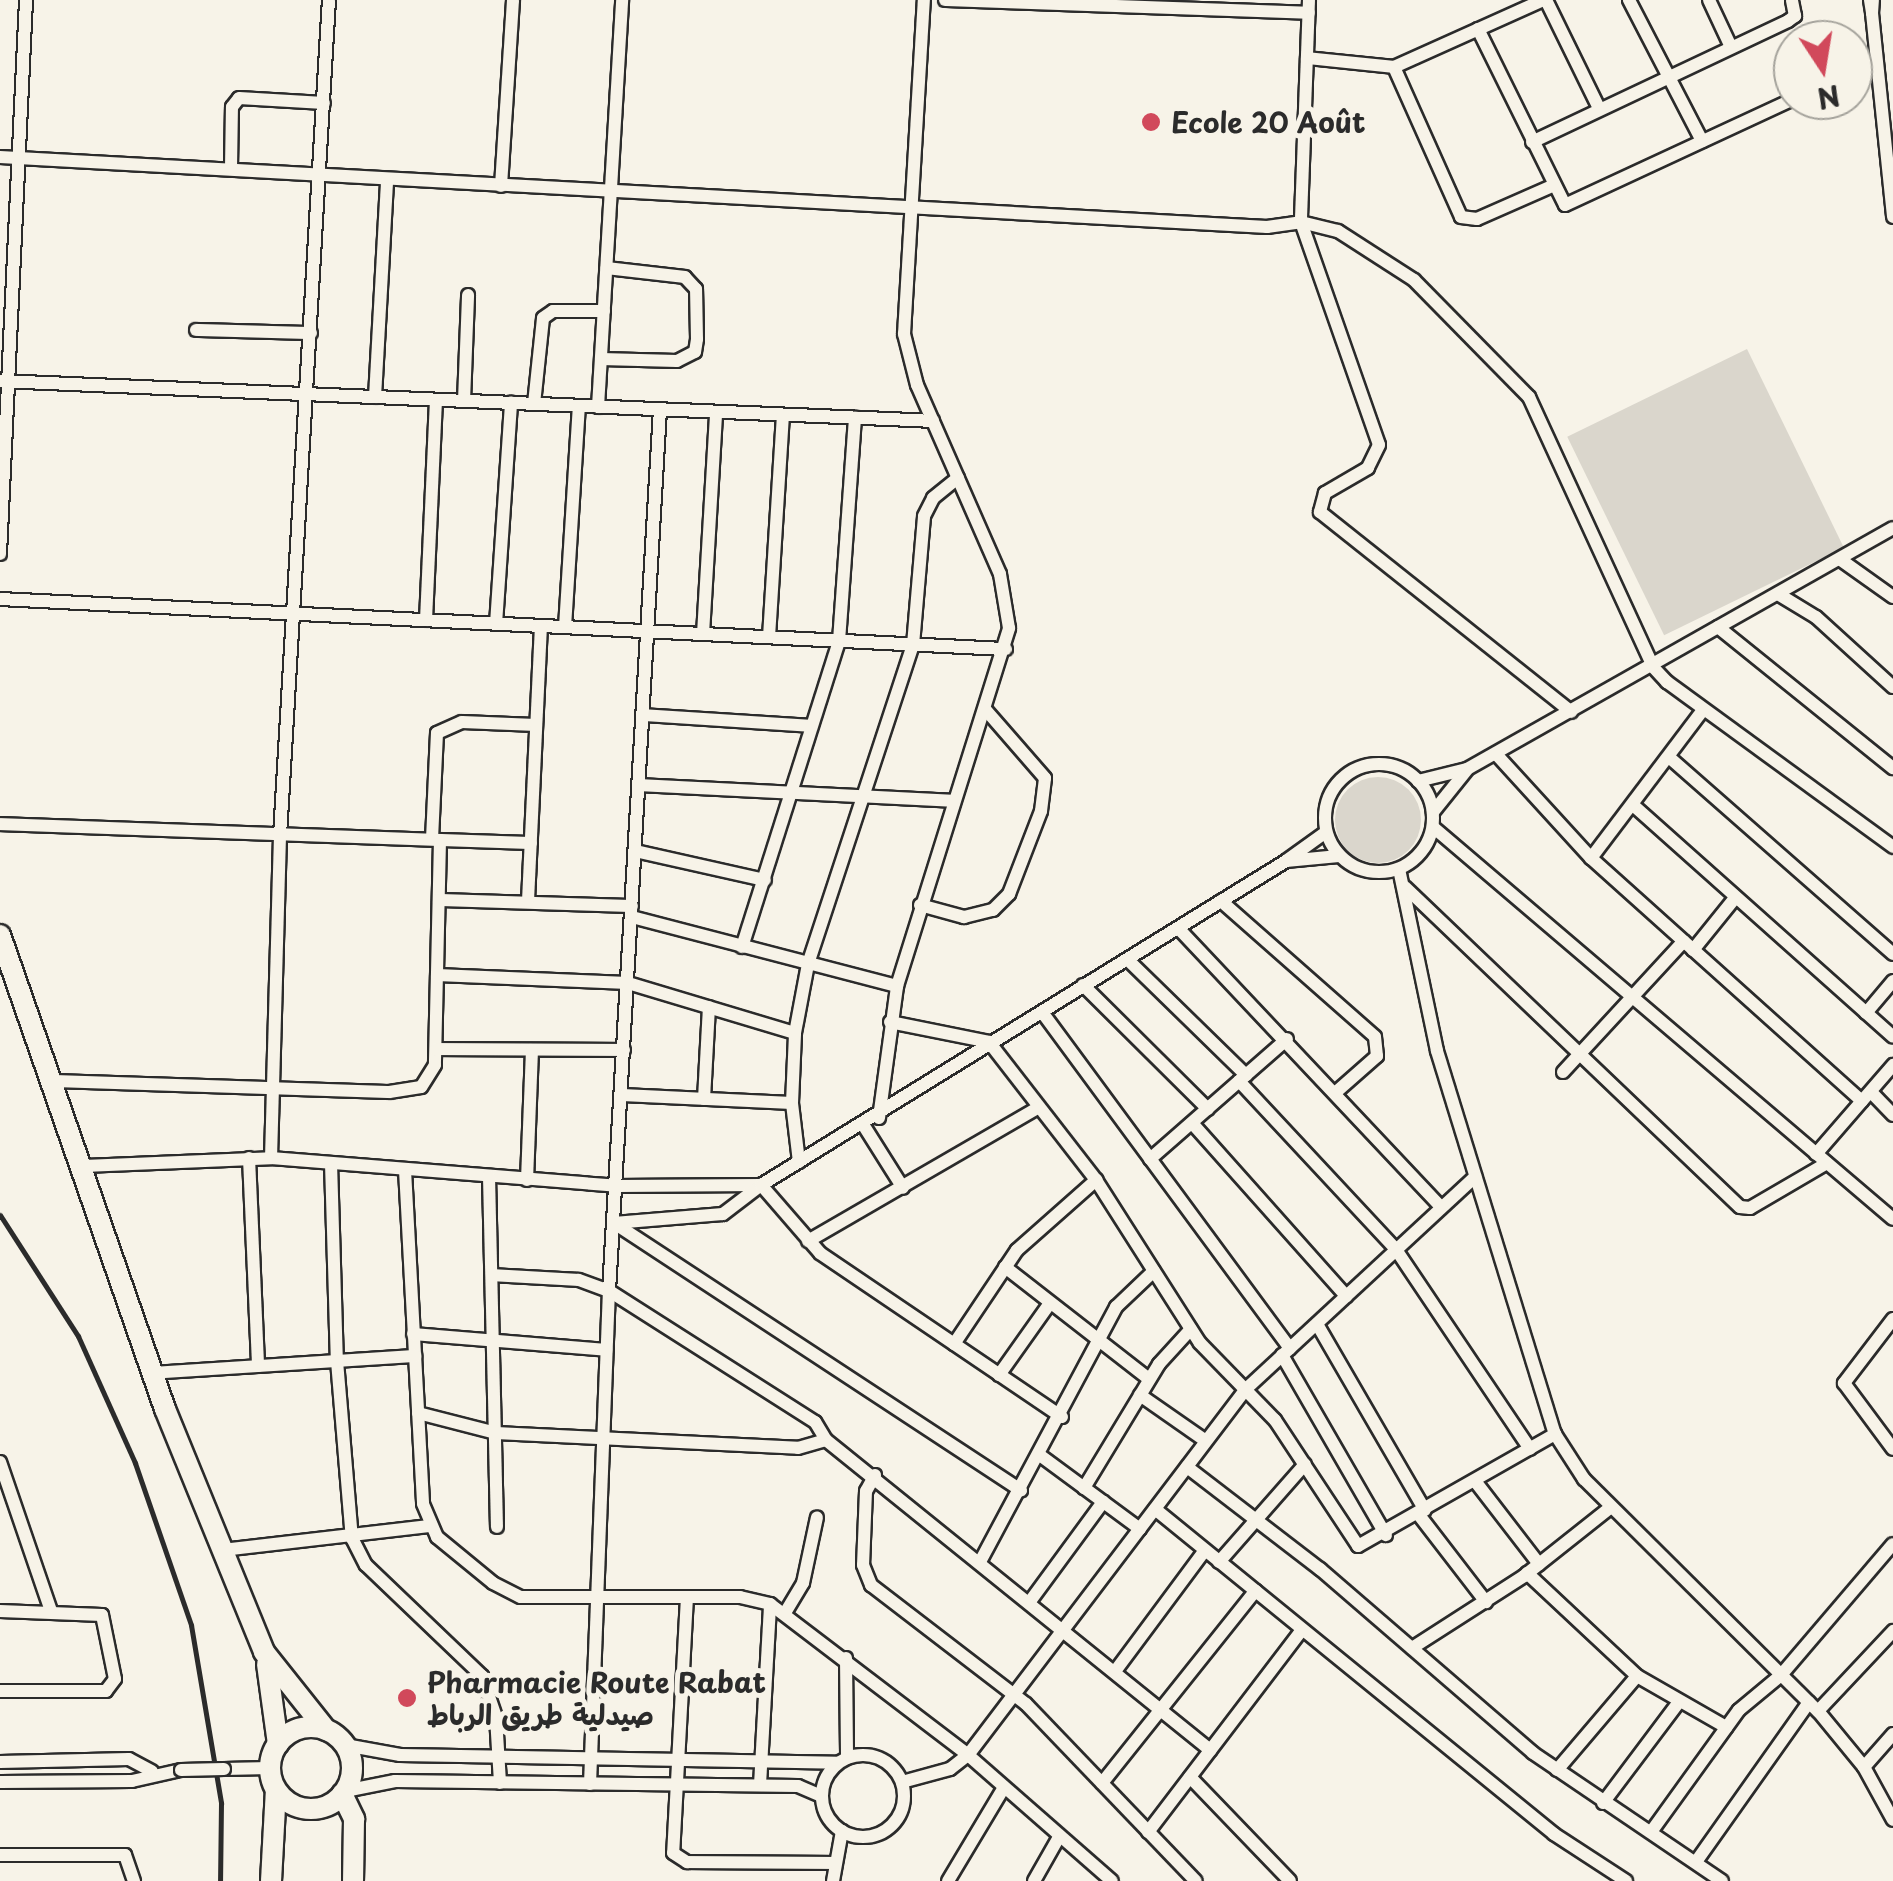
<!DOCTYPE html>
<meta charset="utf-8">
<style>
body{margin:0}
#map{position:relative;width:1893px;height:1881px;overflow:hidden;background:#f7f3e8;font-family:"Playpen Sans","Playpen Sans Arabic",sans-serif}
div>[style]{position:absolute}
[style*='--x']{left:calc(var(--x)*1px);top:calc(var(--y)*1px);width:calc(var(--w)*1px);rotate:calc(var(--a)*1deg)}
.green>*{inset:0;background:#dad6cc;transform-origin:0 0}
.round{border-radius:50%}
.roads{filter:drop-shadow(2px 0 #2b2b2b) drop-shadow(-2px 0 #2b2b2b) drop-shadow(0 2px #2b2b2b) drop-shadow(0 -2px #2b2b2b)}
.street>*{height:12px;margin:-6px;padding:0 6px;transform-origin:6px;border-radius:6px;background:#f7f3e8}
.street>.ring{margin:-6px;padding:0;box-sizing:content-box;background:none;border:12px solid #f7f3e8;border-radius:50%}
.primary>*{height:20px;margin:-10px;padding:0 10px;transform-origin:10px;border-radius:10px;background:#f7f3e8}
.primary>.ring{margin:-10px;padding:0;box-sizing:content-box;background:none;border:20px solid #f7f3e8;border-radius:50%}
.rail>*{height:5px;margin:-2.5px;padding:0 2.5px;transform-origin:2.5px;border-radius:2.5px;background:#2b2b2b}
.bridges{filter:drop-shadow(2px 0 #2b2b2b) drop-shadow(-2px 0 #2b2b2b) drop-shadow(0 2px #2b2b2b) drop-shadow(0 -2px #2b2b2b)}
.street-bridge>*{height:12px;margin:-6px;padding:0 6px;transform-origin:6px;border-radius:6px;background:#f7f3e8}
.dots>*{width:28px;height:28px;translate:-50% -50%;box-sizing:border-box;border:5px solid #f7f3e8;border-radius:50%}
span{translate:-50% -50%;white-space:nowrap;text-align:center;line-height:1.15;-webkit-text-stroke:10px #f7f3e8;paint-order:stroke}
.poi-label{font-size:28px;color:#2b2b2b;font-weight:700}
.left{translate:0 -50%;text-align:left}
.north{position:absolute;left:1773px;top:20px;width:100px;height:100px;box-sizing:border-box;background:#f7f3e8;border:2px solid #a5a39c;border-radius:50%;rotate:168deg;font-size:28px;font-weight:700;line-height:40px;text-align:center;color:#2b2b2b}
.north::after{content:'';display:block;margin:auto;width:35px;height:45px;background:#d1495b;clip-path:polygon(50% 0,100% 100%,50% 72%,0 100%)}
</style>
<div id="map">
<div class="green">
<div style="left:1747px;top:349px;width:221px;height:200px;rotate:64deg"></div>
<div class="round" style="left:1335px;top:777px;width:86px;height:86px"></div>
</div>
<div class="roads">
<div class="street">
<div style="--x:945;--y:0;--w:364;--a:2"></div>
<div style="--x:1309;--y:0;--w:222;--a:92.1"></div>
<div style="--x:1301;--y:222;--w:236;--a:70.7"></div>
<div style="--x:1379;--y:445;--w:25;--a:116"></div>
<div style="--x:1368;--y:468;--w:50;--a:149.8"></div>
<div style="--x:1325;--y:493;--w:20;--a:105"></div>
<div style="--x:1320;--y:512;--w:321;--a:38.5"></div>
<div style="--x:1546;--y:0;--w:120;--a:63.9"></div>
<div style="--x:1629;--y:0;--w:159;--a:62.6"></div>
<div style="--x:1709;--y:0;--w:52;--a:64.9"></div>
<div style="--x:1870;--y:0;--w:13;--a:81"></div>
<div style="--x:1872;--y:13;--w:13;--a:-86"></div>
<div style="--x:1872;--y:13;--w:205;--a:84.1"></div>
<div style="--x:1478;--y:29;--w:196;--a:63.7"></div>
<div style="--x:1565;--y:205;--w:251;--a:-24.9"></div>
<div style="--x:1307;--y:58;--w:87;--a:5.9"></div>
<div style="--x:1394;--y:67;--w:164;--a:65.9"></div>
<div style="--x:1461;--y:217;--w:16;--a:7"></div>
<div style="--x:1477;--y:219;--w:82;--a:-23.7"></div>
<div style="--x:1394;--y:67;--w:163;--a:-24.2"></div>
<div style="--x:1853;--y:71;--w:23;--a:-25"></div>
<div style="--x:1532;--y:142;--w:283;--a:-25.3"></div>
<div style="--x:1788;--y:21;--w:9;--a:-36"></div>
<div style="--x:1795;--y:16;--w:16;--a:-101"></div>
<div style="--x:0;--y:157;--w:1269;--a:3.16"></div>
<div style="--x:1267;--y:227;--w:34;--a:-8"></div>
<div style="--x:1301;--y:222;--w:38;--a:14"></div>
<div style="--x:1338;--y:231;--w:90;--a:32.8"></div>
<div style="--x:1414;--y:280;--w:164;--a:45.5"></div>
<div style="--x:1529;--y:397;--w:297;--a:65.3"></div>
<div style="--x:1653;--y:667;--w:21;--a:47"></div>
<div style="--x:1667;--y:682;--w:280;--a:36.1"></div>
<div style="--x:231;--y:168;--w:61;--a:-89.1"></div>
<div style="--x:232;--y:107;--w:11;--a:-52"></div>
<div style="--x:239;--y:98;--w:85;--a:3.4"></div>
<div style="--x:501;--y:186;--w:186;--a:-86.3"></div>
<div style="--x:196;--y:330;--w:115;--a:1.5"></div>
<div style="--x:601;--y:359;--w:76;--a:1.5"></div>
<div style="--x:677;--y:361;--w:20;--a:-27"></div>
<div style="--x:695;--y:352;--w:13;--a:-81"></div>
<div style="--x:697;--y:339;--w:50;--a:-91.1"></div>
<div style="--x:696;--y:289;--w:16;--a:-133"></div>
<div style="--x:685;--y:277;--w:79;--a:-173.4"></div>
<div style="--x:0;--y:381;--w:934;--a:2.45"></div>
<div style="--x:375;--y:397;--w:216;--a:-86.8"></div>
<div style="--x:464;--y:401;--w:106;--a:-87.8"></div>
<div style="--x:534;--y:404;--w:86;--a:-84"></div>
<div style="--x:543;--y:318;--w:12;--a:-35"></div>
<div style="--x:553;--y:311;--w:51;--a:0"></div>
<div style="--x:598;--y:407;--w:408;--a:-86.6"></div>
<div style="--x:0;--y:554;--w:555;--a:-87.31"></div>
<div style="--x:1841;--y:560;--w:64;--a:35.4"></div>
<div style="--x:1778;--y:594;--w:44;--a:31.2"></div>
<div style="--x:1816;--y:617;--w:104;--a:42.3"></div>
<div style="--x:0;--y:599;--w:1007;--a:2.85"></div>
<div style="--x:426;--y:620;--w:220;--a:-87.4"></div>
<div style="--x:496;--y:624;--w:222;--a:-86.1"></div>
<div style="--x:565;--y:627;--w:221;--a:-86.4"></div>
<div style="--x:1718;--y:627;--w:225;--a:38.9"></div>
<div style="--x:703;--y:634;--w:222;--a:-86.6"></div>
<div style="--x:769;--y:637;--w:222;--a:-86.4"></div>
<div style="--x:643;--y:715;--w:168;--a:3.7"></div>
<div style="--x:1496;--y:754;--w:141;--a:47.6"></div>
<div style="--x:1591;--y:858;--w:364;--a:41.9"></div>
<div style="--x:1670;--y:758;--w:297;--a:41.3"></div>
<div class="ring" style="left:1325px;top:764px;width:96px;height:96px"></div>
<div style="--x:1418;--y:781;--w:50;--a:-13.8"></div>
<div style="--x:1467;--y:769;--w:489;--a:-29.5"></div>
<div style="--x:639;--y:785;--w:312;--a:2.9"></div>
<div style="--x:1633;--y:805;--w:348;--a:41.7"></div>
<div style="--x:1433;--y:812;--w:53;--a:-51.2"></div>
<div style="--x:0;--y:824;--w:440;--a:2.1"></div>
<div style="--x:440;--y:840;--w:225;--a:91.3"></div>
<div style="--x:435;--y:1065;--w:26;--a:122"></div>
<div style="--x:421;--y:1087;--w:32;--a:171"></div>
<div style="--x:389;--y:1092;--w:336;--a:-178.1"></div>
<div style="--x:1433;--y:827;--w:604;--a:40.44"></div>
<div style="--x:1326;--y:832;--w:49;--a:144.1"></div>
<div style="--x:1286;--y:861;--w:53;--a:-5.4"></div>
<div style="--x:432;--y:839;--w:106;--a:-87.3"></div>
<div style="--x:437;--y:733;--w:27;--a:-24"></div>
<div style="--x:462;--y:722;--w:74;--a:2.3"></div>
<div style="--x:440;--y:840;--w:91;--a:1.9"></div>
<div style="--x:635;--y:851;--w:133;--a:12.6"></div>
<div style="--x:1591;--y:858;--w:186;--a:-52.9"></div>
<div style="--x:1399;--y:869;--w:186;--a:78.2"></div>
<div style="--x:1437;--y:1051;--w:401;--a:72.9"></div>
<div style="--x:1555;--y:1434;--w:54;--a:57.2"></div>
<div style="--x:1584;--y:1479;--w:330;--a:44.8"></div>
<div style="--x:1818;--y:1711;--w:72;--a:50.6"></div>
<div style="--x:1864;--y:1767;--w:60;--a:61.3"></div>
<div style="--x:1405;--y:887;--w:463;--a:43.7"></div>
<div style="--x:1740;--y:1207;--w:10;--a:6"></div>
<div style="--x:1750;--y:1208;--w:89;--a:-30.3"></div>
<div style="--x:439;--y:900;--w:193;--a:1.8"></div>
<div style="--x:528;--y:901;--w:275;--a:-87.3"></div>
<div style="--x:1221;--y:901;--w:205;--a:41.4"></div>
<div style="--x:1375;--y:1037;--w:19;--a:84"></div>
<div style="--x:1377;--y:1056;--w:56;--a:138.6"></div>
<div style="--x:920;--y:905;--w:46;--a:15.3"></div>
<div style="--x:964;--y:917;--w:30;--a:-14"></div>
<div style="--x:993;--y:910;--w:23;--a:-45"></div>
<div style="--x:1009;--y:894;--w:89;--a:-68.9"></div>
<div style="--x:1041;--y:811;--w:33;--a:-83"></div>
<div style="--x:1045;--y:778;--w:91;--a:-131"></div>
<div style="--x:632;--y:917;--w:274;--a:14.6"></div>
<div style="--x:1179;--y:929;--w:382;--a:46.7"></div>
<div style="--x:742;--y:947;--w:321;--a:-72.4"></div>
<div style="--x:839;--y:641;--w:224;--a:-85.9"></div>
<div style="--x:1693;--y:950;--w:67;--a:-51.1"></div>
<div style="--x:1128;--y:960;--w:165;--a:44.3"></div>
<div style="--x:437;--y:975;--w:191;--a:2.4"></div>
<div style="--x:628;--y:983;--w:174;--a:16.7"></div>
<div style="--x:1083;--y:985;--w:176;--a:44.8"></div>
<div style="--x:1042;--y:1012;--w:418;--a:53.6"></div>
<div style="--x:1866;--y:1013;--w:42;--a:-49.8"></div>
<div style="--x:890;--y:1022;--w:101;--a:11.4"></div>
<div style="--x:989;--y:1042;--w:175;--a:52.2"></div>
<div style="--x:1096;--y:1180;--w:193;--a:57.5"></div>
<div style="--x:1200;--y:1343;--w:107;--a:45.8"></div>
<div style="--x:1275;--y:1420;--w:151;--a:56.6"></div>
<div style="--x:1358;--y:1546;--w:227;--a:-29.6"></div>
<div style="--x:436;--y:1049;--w:188;--a:0.3"></div>
<div style="--x:1563;--y:1072;--w:178;--a:-47.3"></div>
<div style="--x:1239;--y:1081;--w:229;--a:47"></div>
<div style="--x:1395;--y:1248;--w:242;--a:56.1"></div>
<div style="--x:1871;--y:1092;--w:32;--a:46"></div>
<div style="--x:622;--y:1095;--w:170;--a:2.7"></div>
<div style="--x:704;--y:1099;--w:92;--a:-86.9"></div>
<div style="--x:879;--y:1118;--w:133;--a:-82.2"></div>
<div style="--x:897;--y:986;--w:375;--a:-72.6"></div>
<div style="--x:1009;--y:628;--w:55;--a:-99.5"></div>
<div style="--x:1000;--y:574;--w:206;--a:-113.7"></div>
<div style="--x:917;--y:385;--w:53;--a:-104.3"></div>
<div style="--x:904;--y:334;--w:335;--a:-86.6"></div>
<div style="--x:1192;--y:1123;--w:232;--a:48.3"></div>
<div style="--x:864;--y:1126;--w:73;--a:57.8"></div>
<div style="--x:1816;--y:1154;--w:118;--a:-49.1"></div>
<div style="--x:249;--y:1158;--w:208;--a:87.5"></div>
<div style="--x:271;--y:1158;--w:322;--a:-88.4"></div>
<div style="--x:280;--y:836;--w:837;--a:-86.65"></div>
<div style="--x:1150;--y:1159;--w:182;--a:-41.2"></div>
<div style="--x:799;--y:1162;--w:59;--a:-96.8"></div>
<div style="--x:792;--y:1103;--w:70;--a:-87.5"></div>
<div style="--x:795;--y:1033;--w:70;--a:-79.3"></div>
<div style="--x:808;--y:964;--w:336;--a:-71.8"></div>
<div style="--x:913;--y:645;--w:129;--a:-85.1"></div>
<div style="--x:924;--y:516;--w:20;--a:-63"></div>
<div style="--x:933;--y:498;--w:32;--a:-39"></div>
<div style="--x:331;--y:1163;--w:198;--a:88.3"></div>
<div style="--x:337;--y:1361;--w:178;--a:85.2"></div>
<div style="--x:352;--y:1538;--w:30;--a:63"></div>
<div style="--x:366;--y:1565;--w:161;--a:43.7"></div>
<div style="--x:482;--y:1676;--w:43;--a:71.1"></div>
<div style="--x:496;--y:1717;--w:66;--a:86.5"></div>
<div style="--x:84;--y:1166;--w:187;--a:-2.4"></div>
<div style="--x:271;--y:1158;--w:347;--a:4.6"></div>
<div style="--x:617;--y:1186;--w:144;--a:-0.4"></div>
<div style="--x:405;--y:1170;--w:334;--a:86.9"></div>
<div style="--x:423;--y:1504;--w:36;--a:67"></div>
<div style="--x:437;--y:1537;--w:72;--a:39.4"></div>
<div style="--x:493;--y:1583;--w:31;--a:27"></div>
<div style="--x:521;--y:1597;--w:219;--a:0"></div>
<div style="--x:740;--y:1597;--w:31;--a:13"></div>
<div style="--x:770;--y:1604;--w:249;--a:37.3"></div>
<div style="--x:968;--y:1755;--w:191;--a:41.2"></div>
<div style="--x:489;--y:1176;--w:351;--a:88.7"></div>
<div style="--x:527;--y:1180;--w:130;--a:-87.8"></div>
<div style="--x:614;--y:1223;--w:487;--a:33.3"></div>
<div style="--x:614;--y:1223;--w:109;--a:-4.7"></div>
<div style="--x:723;--y:1214;--w:48;--a:-37.3"></div>
<div style="--x:808;--y:1241;--w:265;--a:-30.1"></div>
<div style="--x:1005;--y:1267;--w:182;--a:37.9"></div>
<div style="--x:1893;--y:1319;--w:81;--a:127.4"></div>
<div style="--x:1844;--y:1383;--w:82;--a:53.4"></div>
<div style="--x:1317;--y:1324;--w:215;--a:59.9"></div>
<div style="--x:413;--y:1334;--w:194;--a:4.7"></div>
<div style="--x:954;--y:1344;--w:113;--a:-56.2"></div>
<div style="--x:1017;--y:1250;--w:106;--a:-41.5"></div>
<div style="--x:1282;--y:1355;--w:208;--a:60"></div>
<div style="--x:151;--y:1373;--w:265;--a:-3.7"></div>
<div style="--x:999;--y:1375;--w:88;--a:-54.7"></div>
<div style="--x:1140;--y:1395;--w:80;--a:34.9"></div>
<div style="--x:418;--y:1413;--w:81;--a:14.4"></div>
<div style="--x:496;--y:1433;--w:302;--a:2.8"></div>
<div style="--x:798;--y:1448;--w:29;--a:-16"></div>
<div style="--x:826;--y:1440;--w:21;--a:-121"></div>
<div style="--x:815;--y:1422;--w:244;--a:-147.5"></div>
<div style="--x:609;--y:1291;--w:33;--a:-160"></div>
<div style="--x:578;--y:1280;--w:86;--a:-176.7"></div>
<div style="--x:1062;--y:1417;--w:292;--a:-145.9"></div>
<div style="--x:820;--y:1253;--w:90;--a:-130.9"></div>
<div style="--x:761;--y:1185;--w:617;--a:-31.68"></div>
<div style="--x:826;--y:1440;--w:494;--a:38.9"></div>
<div style="--x:1041;--y:1456;--w:123;--a:36.4"></div>
<div style="--x:0;--y:1462;--w:157;--a:71.1"></div>
<div style="--x:1187;--y:1467;--w:168;--a:37.5"></div>
<div style="--x:1320;--y:1569;--w:281;--a:40.8"></div>
<div style="--x:1533;--y:1753;--w:228;--a:34.1"></div>
<div style="--x:875;--y:1475;--w:18;--a:119"></div>
<div style="--x:866;--y:1491;--w:74;--a:92.3"></div>
<div style="--x:863;--y:1565;--w:22;--a:68"></div>
<div style="--x:871;--y:1585;--w:195;--a:37.5"></div>
<div style="--x:1026;--y:1704;--w:245;--a:46.2"></div>
<div style="--x:1475;--y:1481;--w:105;--a:52.4"></div>
<div style="--x:1084;--y:1488;--w:145;--a:-58.8"></div>
<div style="--x:1159;--y:1364;--w:47;--a:-47.6"></div>
<div style="--x:1155;--y:1509;--w:515;--a:39.16"></div>
<div style="--x:1554;--y:1834;--w:86;--a:33.1"></div>
<div style="--x:1419;--y:1515;--w:110;--a:52.4"></div>
<div style="--x:222;--y:1550;--w:209;--a:-6.6"></div>
<div style="--x:981;--y:1560;--w:287;--a:-61.9"></div>
<div style="--x:1116;--y:1307;--w:52;--a:-43.5"></div>
<div style="--x:1219;--y:1562;--w:130;--a:-48.7"></div>
<div style="--x:1527;--y:1573;--w:151;--a:43.1"></div>
<div style="--x:1637;--y:1676;--w:103;--a:29.8"></div>
<div style="--x:687;--y:1597;--w:256;--a:93.1"></div>
<div style="--x:673;--y:1853;--w:17;--a:33"></div>
<div style="--x:687;--y:1862;--w:146;--a:0.4"></div>
<div style="--x:1031;--y:1600;--w:122;--a:-53.7"></div>
<div style="--x:0;--y:1611;--w:102;--a:2.2"></div>
<div style="--x:102;--y:1615;--w:65;--a:78.5"></div>
<div style="--x:115;--y:1679;--w:15;--a:127"></div>
<div style="--x:106;--y:1691;--w:106;--a:180"></div>
<div style="--x:785;--y:1613;--w:35;--a:-59"></div>
<div style="--x:803;--y:1583;--w:67;--a:-78"></div>
<div style="--x:1412;--y:1648;--w:133;--a:-32.7"></div>
<div style="--x:1524;--y:1576;--w:111;--a:-38.4"></div>
<div style="--x:846;--y:1658;--w:100;--a:89.4"></div>
<div style="--x:1116;--y:1670;--w:149;--a:-53.4"></div>
<div style="--x:1818;--y:1711;--w:110;--a:-46.8"></div>
<div style="--x:345;--y:1745;--w:56;--a:10.3"></div>
<div style="--x:400;--y:1755;--w:438;--a:1"></div>
<div class="ring" style="left:822px;top:1755px;width:70px;height:70px"></div>
<div style="--x:0;--y:1762;--w:129;--a:-1.3"></div>
<div style="--x:129;--y:1759;--w:26;--a:28"></div>
<div style="--x:1864;--y:1767;--w:44;--a:-48.7"></div>
<div style="--x:224;--y:1769;--w:46;--a:-1.2"></div>
<div style="--x:1557;--y:1770;--w:123;--a:-49.6"></div>
<div style="--x:1190;--y:1777;--w:144;--a:46.1"></div>
<div style="--x:0;--y:1782;--w:132;--a:-0.4"></div>
<div style="--x:132;--y:1781;--w:50;--a:-12.7"></div>
<div style="--x:902;--y:1782;--w:50;--a:-15.2"></div>
<div style="--x:950;--y:1769;--w:23;--a:-38"></div>
<div style="--x:968;--y:1755;--w:461;--a:-52.8"></div>
<div style="--x:1247;--y:1388;--w:311;--a:-42.8"></div>
<div style="--x:1102;--y:1783;--w:246;--a:-51.4"></div>
<div style="--x:590;--y:1784;--w:493;--a:-87.8"></div>
<div style="--x:609;--y:1291;--w:883;--a:-86.69"></div>
<div style="--x:760;--y:1785;--w:181;--a:-86.8"></div>
<div style="--x:345;--y:1791;--w:51;--a:-11.3"></div>
<div style="--x:395;--y:1781;--w:403;--a:0.7"></div>
<div style="--x:798;--y:1786;--w:26;--a:23"></div>
<div style="--x:1603;--y:1803;--w:125;--a:-53.1"></div>
<div style="--x:1148;--y:1832;--w:254;--a:-52.7"></div>
<div style="--x:1651;--y:1832;--w:150;--a:-54.2"></div>
<div style="--x:1739;--y:1710;--w:55;--a:-39.8"></div>
<div style="--x:1781;--y:1675;--w:172;--a:-49.5"></div>
<div style="--x:0;--y:1855;--w:125;--a:0"></div>
<div style="--x:125;--y:1855;--w:28;--a:71"></div>
<div style="--x:1698;--y:1859;--w:192;--a:-54.7"></div>
<div style="--x:833;--y:1881;--w:51;--a:-79.8"></div>
<div style="--x:948;--y:1881;--w:107;--a:-59.1"></div>
<div style="--x:1034;--y:1881;--w:51;--a:-60.4"></div>
</div>
<div class="primary">
<div style="--x:0;--y:935;--w:502;--a:70.81"></div>
<div style="--x:165;--y:1409;--w:262;--a:67.8"></div>
<div style="--x:264;--y:1652;--w:100;--a:51.5"></div>
<div style="--x:267;--y:1664;--w:81;--a:82.2"></div>
<div class="ring" style="left:270px;top:1727px;width:62px;height:62px"></div>
<div style="--x:342;--y:1794;--w:28;--a:64"></div>
<div style="--x:354;--y:1819;--w:62;--a:90.9"></div>
<div style="--x:271;--y:1881;--w:91;--a:-86.9"></div>
</div>
</div>
<div class="rail">
<div style="--x:0;--y:1215;--w:144;--a:57.2"></div>
<div style="--x:78;--y:1336;--w:139;--a:65.8"></div>
<div style="--x:135;--y:1463;--w:171;--a:70.9"></div>
<div style="--x:191;--y:1625;--w:181;--a:80.4"></div>
<div style="--x:221;--y:1803;--w:78;--a:90.7"></div>
</div>
<div class="bridges">
<div class="street-bridge">
<div style="--x:181;--y:1770;--w:43;--a:-1.3"></div>
</div>
</div>
<div class="dots">
<div style="left:1151px;top:122px;background:#d1495b"></div>
<div style="left:407px;top:1698px;background:#d1495b"></div>
</div>
<div class="poi-label">
<span class="left" style="left:1171px;top:122px">Ecole 20 Août</span>
<span class="left" style="left:427px;top:1698px">Pharmacie Route Rabat<br>صيدلية طريق الرباط</span>
</div>
<div class="north">N</div>
</div>
